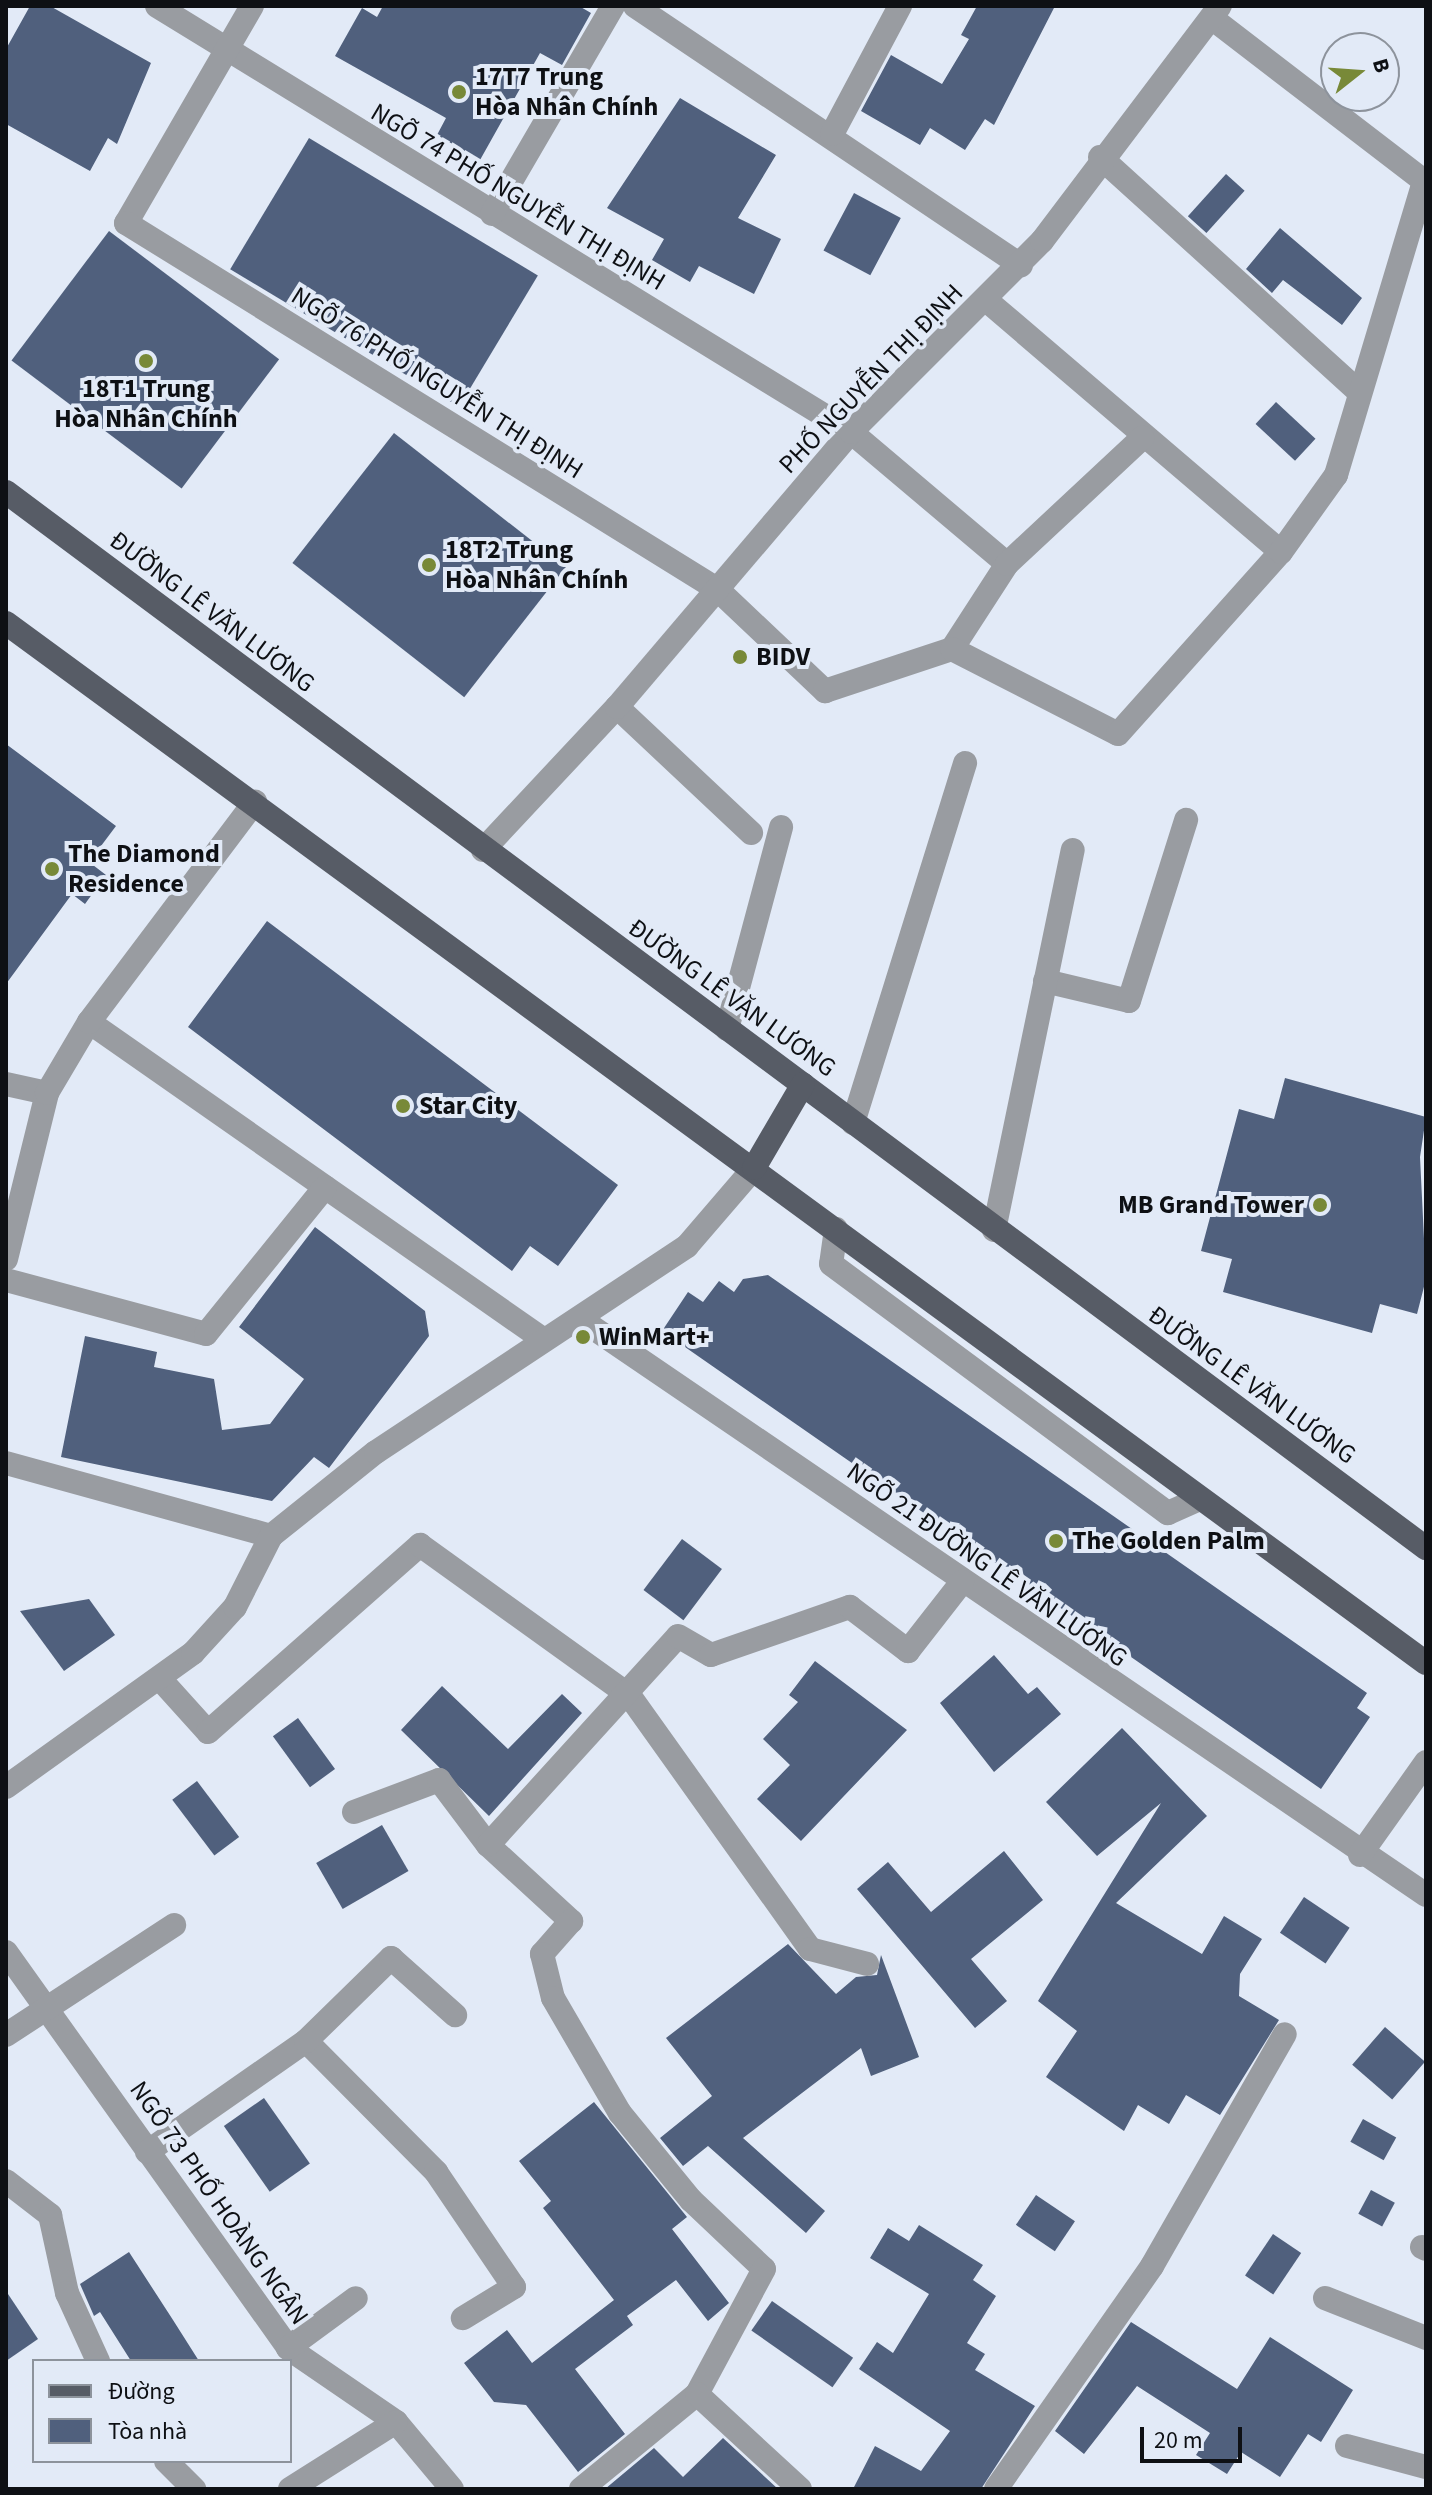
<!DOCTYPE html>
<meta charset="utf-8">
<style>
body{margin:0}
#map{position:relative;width:1432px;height:2495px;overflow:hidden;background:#e2eaf7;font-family:"Source Sans 3",sans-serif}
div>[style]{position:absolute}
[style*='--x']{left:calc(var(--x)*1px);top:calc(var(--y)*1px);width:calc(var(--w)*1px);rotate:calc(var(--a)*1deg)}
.building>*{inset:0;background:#50607d;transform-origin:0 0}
.minor>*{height:24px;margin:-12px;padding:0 12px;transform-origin:12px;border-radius:12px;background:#999ca1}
.major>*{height:24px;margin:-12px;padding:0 12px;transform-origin:12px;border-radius:12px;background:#575c66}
.dots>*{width:22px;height:22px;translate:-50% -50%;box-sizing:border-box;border:4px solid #e2eaf7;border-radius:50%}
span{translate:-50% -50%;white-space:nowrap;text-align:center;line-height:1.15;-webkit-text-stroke:8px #e2eaf7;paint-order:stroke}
.poi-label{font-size:26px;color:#0e1014;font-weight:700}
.left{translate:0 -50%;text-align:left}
.right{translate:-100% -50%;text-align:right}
.street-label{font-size:26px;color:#0e1014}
.frame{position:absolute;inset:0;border:8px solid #0e1014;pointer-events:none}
.legend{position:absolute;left:32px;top:2359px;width:260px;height:104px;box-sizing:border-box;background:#e2eaf7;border:2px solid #8d939c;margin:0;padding:10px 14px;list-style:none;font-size:24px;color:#0e1014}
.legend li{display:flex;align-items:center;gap:16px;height:40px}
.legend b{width:40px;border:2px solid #8d939c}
.north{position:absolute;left:1320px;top:32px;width:80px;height:80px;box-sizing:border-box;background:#e2eaf7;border:2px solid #8d939c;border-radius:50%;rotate:73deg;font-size:22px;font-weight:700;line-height:32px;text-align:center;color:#0e1014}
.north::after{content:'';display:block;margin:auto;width:28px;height:36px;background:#788938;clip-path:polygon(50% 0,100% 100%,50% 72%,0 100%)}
.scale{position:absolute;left:1140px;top:2427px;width:102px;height:36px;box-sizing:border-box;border:4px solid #0e1014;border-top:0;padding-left:10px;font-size:24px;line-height:28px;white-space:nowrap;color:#0e1014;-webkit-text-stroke:6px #e2eaf7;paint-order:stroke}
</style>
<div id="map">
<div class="building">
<div style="clip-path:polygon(30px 6px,50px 6px,151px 63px,117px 144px,108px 138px,90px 171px,6px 124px,6px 49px)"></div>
<div style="clip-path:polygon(383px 6px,579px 6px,591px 13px,562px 65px,540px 53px,480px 160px,437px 135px,446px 118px,335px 56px,362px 8px,377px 17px)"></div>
<div style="clip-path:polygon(977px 6px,1055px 6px,994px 125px,985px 119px,965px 150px,930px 128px,920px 145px,861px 111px,891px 55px,942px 84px,969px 39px,961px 35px)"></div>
<div style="clip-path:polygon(680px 98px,776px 155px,738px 218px,781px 239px,754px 294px,699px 266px,690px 282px,652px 260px,664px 239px,607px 208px)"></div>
<div style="left:309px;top:138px;width:267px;height:153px;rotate:31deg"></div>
<div style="left:1226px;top:174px;width:25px;height:57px;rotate:42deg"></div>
<div style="left:854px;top:193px;width:53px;height:65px;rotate:28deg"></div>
<div style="clip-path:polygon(1280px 228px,1362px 298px,1342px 325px,1283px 280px,1272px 293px,1246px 269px)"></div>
<div style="left:109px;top:231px;width:213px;height:162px;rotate:37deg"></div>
<div style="left:1276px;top:402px;width:54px;height:30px;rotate:43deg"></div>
<div style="left:394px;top:433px;width:218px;height:165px;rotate:38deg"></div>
<div style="clip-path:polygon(6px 744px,116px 826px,89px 862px,106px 875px,85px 904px,72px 894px,6px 984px)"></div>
<div style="clip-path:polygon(267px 921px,618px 1185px,558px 1266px,530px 1246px,512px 1271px,188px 1027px)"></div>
<div style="clip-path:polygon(1285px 1078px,1426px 1117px,1420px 1157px,1426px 1279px,1417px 1314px,1380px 1304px,1372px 1333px,1223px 1292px,1232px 1259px,1201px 1251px,1239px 1109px,1274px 1119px)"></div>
<div style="clip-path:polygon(315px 1227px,425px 1311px,429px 1336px,329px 1468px,314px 1457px,272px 1501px,61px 1457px,85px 1336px,157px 1352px,154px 1367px,214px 1379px,222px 1430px,270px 1424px,304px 1379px,239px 1327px)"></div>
<div style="clip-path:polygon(768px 1275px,1367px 1693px,1357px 1708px,1370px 1717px,1321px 1789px,662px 1331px,688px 1292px,703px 1302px,719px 1281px,734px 1292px,743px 1279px)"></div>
<div style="left:682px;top:1539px;width:50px;height:64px;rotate:37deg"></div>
<div style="clip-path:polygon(89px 1599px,115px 1635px,64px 1671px,20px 1611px)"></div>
<div style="clip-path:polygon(994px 1655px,1028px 1694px,1037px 1687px,1061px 1714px,994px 1772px,940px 1703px)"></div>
<div style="clip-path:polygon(815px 1661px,907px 1730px,801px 1841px,757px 1799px,790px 1765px,763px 1739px,798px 1702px,789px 1695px)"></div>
<div style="clip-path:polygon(442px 1686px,508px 1749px,562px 1694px,582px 1713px,489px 1816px,401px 1730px)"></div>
<div style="left:298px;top:1718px;width:63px;height:31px;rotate:54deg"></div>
<div style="clip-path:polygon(1122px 1728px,1207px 1816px,1116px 1903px,1202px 1954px,1224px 1916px,1262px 1939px,1240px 1974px,1239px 1996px,1279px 2020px,1220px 2115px,1186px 2095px,1169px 2124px,1138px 2105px,1124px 2131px,1046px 2077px,1077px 2031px,1038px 2001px,1161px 1803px,1097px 1856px,1046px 1802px)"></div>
<div style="left:197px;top:1781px;width:70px;height:31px;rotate:53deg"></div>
<div style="left:382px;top:1825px;width:53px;height:76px;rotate:60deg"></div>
<div style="clip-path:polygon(1004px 1851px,1043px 1900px,971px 1959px,1007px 2001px,975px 2028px,857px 1889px,888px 1862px,931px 1912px)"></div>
<div style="left:1304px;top:1897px;width:55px;height:43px;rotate:34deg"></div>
<div style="clip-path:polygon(788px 1944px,836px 1994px,856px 1977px,877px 1975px,881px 1955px,919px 2057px,871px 2076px,861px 2048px,743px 2138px,825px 2211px,806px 2233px,708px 2146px,683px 2166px,660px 2138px,712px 2096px,666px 2038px)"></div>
<div style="left:1385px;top:2027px;width:53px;height:50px;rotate:41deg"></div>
<div style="left:264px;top:2098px;width:80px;height:49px;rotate:55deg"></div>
<div style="clip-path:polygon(594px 2102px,687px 2217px,672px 2229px,729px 2303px,708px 2321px,676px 2280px,627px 2316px,633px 2325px,575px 2369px,625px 2434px,578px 2472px,526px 2405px,494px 2402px,464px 2363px,507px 2330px,532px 2363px,614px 2300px,543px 2208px,551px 2201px,519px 2161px)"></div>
<div style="left:1363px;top:2119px;width:38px;height:26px;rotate:29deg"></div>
<div style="left:1371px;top:2190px;width:27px;height:27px;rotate:28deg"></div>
<div style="left:1036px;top:2195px;width:47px;height:36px;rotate:34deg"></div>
<div style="clip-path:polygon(919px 2225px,983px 2265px,973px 2280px,996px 2296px,967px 2343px,985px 2354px,975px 2370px,1035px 2406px,981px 2489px,853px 2489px,875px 2446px,921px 2471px,950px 2431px,859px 2369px,877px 2342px,893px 2353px,929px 2294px,870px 2258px,888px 2228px,909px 2241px)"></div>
<div style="left:1273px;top:2234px;width:34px;height:50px;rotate:34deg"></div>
<div style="clip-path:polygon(129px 2252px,173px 2320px,199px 2361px,131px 2361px,100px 2312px,94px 2316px,80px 2284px)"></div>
<div style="clip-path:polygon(6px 2291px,38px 2339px,6px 2361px)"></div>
<div style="left:772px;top:2301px;width:99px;height:36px;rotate:35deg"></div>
<div style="clip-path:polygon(1131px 2322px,1237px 2389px,1270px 2337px,1353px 2390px,1321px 2442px,1308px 2434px,1280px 2477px,1241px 2452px,1227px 2474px,1196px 2455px,1210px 2433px,1137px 2386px,1084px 2454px,1055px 2431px)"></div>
<div style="clip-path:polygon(723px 2438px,778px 2489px,605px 2489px,654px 2448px,683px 2477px)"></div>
</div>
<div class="minor">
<div style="--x:157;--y:6;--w:814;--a:31.54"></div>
<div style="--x:851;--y:432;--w:204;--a:40.2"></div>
<div style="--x:1007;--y:564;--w:101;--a:122.9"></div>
<div style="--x:252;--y:6;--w:251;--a:120.1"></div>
<div style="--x:126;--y:223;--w:695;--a:31.77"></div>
<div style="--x:717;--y:589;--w:149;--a:43.4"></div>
<div style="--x:825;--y:691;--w:134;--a:-18.3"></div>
<div style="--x:635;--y:6;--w:465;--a:33.9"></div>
<div style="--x:832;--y:134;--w:145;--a:-62"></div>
<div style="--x:1100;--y:157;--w:348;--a:42.2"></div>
<div style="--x:492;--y:214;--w:241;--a:-59.8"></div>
<div style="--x:986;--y:300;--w:388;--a:40.5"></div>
<div style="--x:1007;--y:564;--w:185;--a:-43"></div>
<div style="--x:952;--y:649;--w:186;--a:27.1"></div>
<div style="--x:1118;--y:734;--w:244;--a:-48.2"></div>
<div style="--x:1281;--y:552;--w:95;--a:-54.5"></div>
<div style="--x:1336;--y:475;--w:307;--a:-73.3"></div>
<div style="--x:1424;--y:181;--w:266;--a:-142.5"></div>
<div style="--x:617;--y:707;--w:184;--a:43.2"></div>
<div style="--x:483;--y:850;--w:196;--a:-46.9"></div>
<div style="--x:617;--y:707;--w:361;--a:-49.6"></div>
<div style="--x:851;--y:432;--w:270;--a:-45"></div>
<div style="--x:1042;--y:241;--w:295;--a:-52.9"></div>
<div style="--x:1045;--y:981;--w:86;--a:13.4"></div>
<div style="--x:1129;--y:1001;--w:190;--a:-72.5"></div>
<div style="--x:89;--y:1022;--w:555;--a:34.95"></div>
<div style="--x:727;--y:1029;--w:209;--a:-75"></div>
<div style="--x:6;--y:1084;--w:42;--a:12.4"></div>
<div style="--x:853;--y:1123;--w:377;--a:-72.7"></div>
<div style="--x:836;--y:1229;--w:35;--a:98"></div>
<div style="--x:831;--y:1264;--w:419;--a:36.5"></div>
<div style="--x:1168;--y:1513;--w:32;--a:-24"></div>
<div style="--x:994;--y:1230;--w:388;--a:-78.3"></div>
<div style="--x:6;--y:1259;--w:171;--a:-76.1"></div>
<div style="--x:47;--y:1093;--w:82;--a:-59.4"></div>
<div style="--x:89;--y:1022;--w:276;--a:-53"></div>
<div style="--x:6;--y:1280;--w:207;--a:15.1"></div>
<div style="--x:206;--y:1334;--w:189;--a:-51"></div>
<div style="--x:583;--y:1321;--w:1020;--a:34.25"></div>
<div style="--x:6;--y:1463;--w:275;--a:15.4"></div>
<div style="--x:271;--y:1536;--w:134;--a:-38.7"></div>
<div style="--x:376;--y:1452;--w:373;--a:-33.5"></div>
<div style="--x:687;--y:1246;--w:103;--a:-49.3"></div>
<div style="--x:161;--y:1680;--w:70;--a:47.9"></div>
<div style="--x:208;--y:1732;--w:283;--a:-41.4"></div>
<div style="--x:420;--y:1545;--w:257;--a:35.7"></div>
<div style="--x:629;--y:1695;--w:312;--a:54.5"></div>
<div style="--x:810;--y:1949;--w:59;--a:14.7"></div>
<div style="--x:6;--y:1787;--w:230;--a:-35.6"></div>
<div style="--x:193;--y:1653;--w:62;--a:-47.6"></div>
<div style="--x:235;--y:1607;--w:80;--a:-63.1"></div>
<div style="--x:354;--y:1812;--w:91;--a:-20.6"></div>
<div style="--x:439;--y:1780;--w:81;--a:53"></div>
<div style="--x:488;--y:1845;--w:113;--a:42.5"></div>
<div style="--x:571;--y:1921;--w:44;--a:131.3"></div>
<div style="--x:542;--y:1954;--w:45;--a:76"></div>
<div style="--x:553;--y:1998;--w:133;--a:59.8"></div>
<div style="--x:620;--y:2113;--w:112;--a:50.8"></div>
<div style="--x:691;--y:2200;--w:100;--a:43.4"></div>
<div style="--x:764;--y:2269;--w:142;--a:118.2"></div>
<div style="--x:697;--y:2394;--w:150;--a:140.7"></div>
<div style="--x:488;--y:1845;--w:282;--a:-47.7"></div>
<div style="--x:678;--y:1636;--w:38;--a:30"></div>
<div style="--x:711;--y:1655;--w:147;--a:-19.1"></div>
<div style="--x:850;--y:1607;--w:73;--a:37.2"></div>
<div style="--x:908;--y:1651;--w:88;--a:-52"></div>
<div style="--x:1360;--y:1855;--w:114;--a:-54.6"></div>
<div style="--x:6;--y:1952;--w:486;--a:54.5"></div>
<div style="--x:288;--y:2348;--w:131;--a:34.4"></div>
<div style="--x:396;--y:2422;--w:87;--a:50.1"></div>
<div style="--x:6;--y:2035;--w:201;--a:-33.2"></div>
<div style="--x:306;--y:2041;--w:185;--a:45.2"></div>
<div style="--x:436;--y:2172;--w:139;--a:55.9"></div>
<div style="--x:514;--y:2287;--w:60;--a:148.7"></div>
<div style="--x:147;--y:2152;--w:194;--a:-34.9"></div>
<div style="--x:306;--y:2041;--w:119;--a:-44.3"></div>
<div style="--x:391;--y:1958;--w:86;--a:41.7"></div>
<div style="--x:6;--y:2181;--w:56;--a:37.7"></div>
<div style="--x:50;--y:2215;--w:80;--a:77.7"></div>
<div style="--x:67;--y:2293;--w:75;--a:65.5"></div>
<div style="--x:1422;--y:2247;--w:4;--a:27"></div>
<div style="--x:1325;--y:2298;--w:109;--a:21.6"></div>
<div style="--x:288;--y:2348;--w:84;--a:-36.3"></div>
<div style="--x:697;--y:2394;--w:140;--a:42.7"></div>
<div style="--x:1347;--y:2446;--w:82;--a:14.9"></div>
<div style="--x:166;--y:2461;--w:40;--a:45"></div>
<div style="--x:290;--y:2489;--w:125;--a:-32.3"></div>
<div style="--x:996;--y:2489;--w:272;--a:-55"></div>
<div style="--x:1152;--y:2266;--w:267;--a:-60.2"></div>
</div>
<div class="major">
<div style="--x:6;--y:492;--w:1770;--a:36.64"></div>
<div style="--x:6;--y:623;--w:1760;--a:36.22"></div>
<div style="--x:754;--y:1168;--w:97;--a:-59.7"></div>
</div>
<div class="dots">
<div style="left:459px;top:92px;background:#788938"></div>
<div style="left:146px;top:361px;background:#788938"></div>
<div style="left:429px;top:565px;background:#788938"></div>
<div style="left:740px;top:657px;background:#788938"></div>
<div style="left:52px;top:869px;background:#788938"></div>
<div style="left:403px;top:1106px;background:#788938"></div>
<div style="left:1320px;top:1205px;background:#788938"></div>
<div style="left:583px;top:1337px;background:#788938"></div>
<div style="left:1056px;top:1541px;background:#788938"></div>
</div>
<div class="poi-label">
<span class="left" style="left:475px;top:92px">17T7 Trung<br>Hòa Nhân Chính</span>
<span style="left:146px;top:404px">18T1 Trung<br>Hòa Nhân Chính</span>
<span class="left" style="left:445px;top:565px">18T2 Trung<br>Hòa Nhân Chính</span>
<span class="left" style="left:756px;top:657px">BIDV</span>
<span class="left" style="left:68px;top:869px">The Diamond<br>Residence</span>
<span class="left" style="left:419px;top:1106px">Star City</span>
<span class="right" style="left:1304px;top:1205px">MB Grand Tower</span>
<span class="left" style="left:599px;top:1337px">WinMart+</span>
<span class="left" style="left:1072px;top:1541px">The Golden Palm</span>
</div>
<div class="street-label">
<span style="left:518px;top:197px;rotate:31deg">NGÕ 74 PHỐ NGUYỄN THỊ ĐỊNH</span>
<span style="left:871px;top:379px;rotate:-46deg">PHỐ NGUYỄN THỊ ĐỊNH</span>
<span style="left:437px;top:383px;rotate:32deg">NGÕ 76 PHỐ NGUYỄN THỊ ĐỊNH</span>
<span style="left:212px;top:612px;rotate:37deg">ĐƯỜNG LÊ VĂN LƯƠNG</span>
<span style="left:732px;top:998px;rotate:36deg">ĐƯỜNG LÊ VĂN LƯƠNG</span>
<span style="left:1252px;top:1385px;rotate:36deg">ĐƯỜNG LÊ VĂN LƯƠNG</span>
<span style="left:987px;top:1565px;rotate:35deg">NGÕ 21 ĐƯỜNG LÊ VĂN LƯƠNG</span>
<span style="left:219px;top:2203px;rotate:55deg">NGÕ 73 PHỐ HOÀNG NGÂN</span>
</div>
<div class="frame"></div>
<ul class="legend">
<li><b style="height:10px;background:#575c66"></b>Đường</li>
<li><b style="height:22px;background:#50607d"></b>Tòa nhà</li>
</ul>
<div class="north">B</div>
<div class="scale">20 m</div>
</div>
